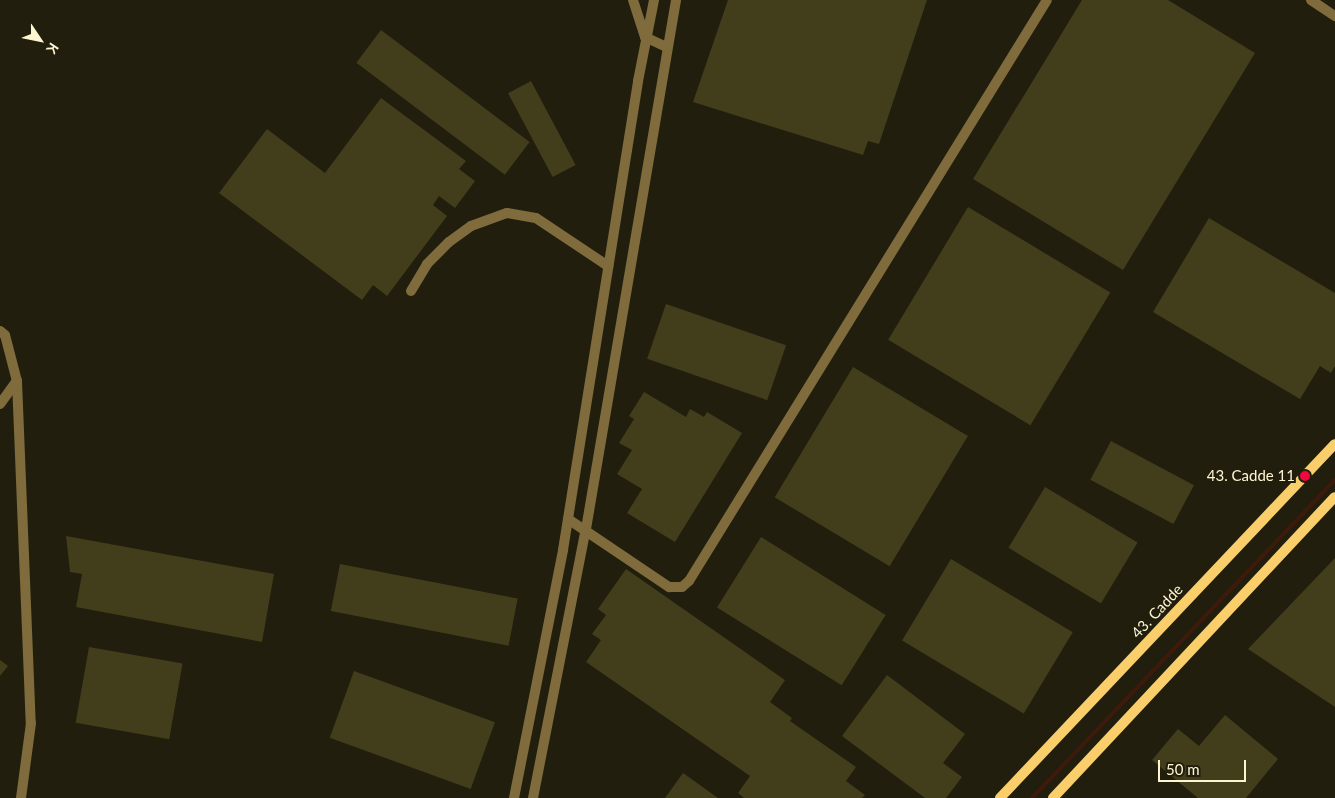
<!DOCTYPE html>
<style>
body{margin:0}
#map{position:relative;width:1335px;height:798px;overflow:hidden;background:#211e0e;font-family:Lato,sans-serif}
div>[style]{position:absolute}
[style*='--x']{left:calc(var(--x)*1px);top:calc(var(--y)*1px);width:calc(var(--w)*1px);rotate:calc(var(--a)*1deg)}
.stream>*{height:4px;margin:-2px;padding:0 2px;transform-origin:2px;border-radius:2px;background:#3d1a0b}
.building>*{inset:0;background:#423d1b;transform-origin:0 0}
.street>*{height:10px;margin:-5px;padding:0 5px;transform-origin:5px;border-radius:5px;background:#7f6b3b}
.secondary>*{height:10px;margin:-5px;padding:0 5px;transform-origin:5px;border-radius:5px;background:#face6b}
.dots>*{width:14px;height:14px;translate:-50% -50%;box-sizing:border-box;border:2px solid #211e0e;border-radius:50%}
span{translate:-50% -50%;white-space:nowrap;text-align:center;line-height:1.15;-webkit-text-stroke:4px #211e0e;paint-order:stroke}
.poi-label{font-size:15px;color:#fdf4d0}
.right{translate:-100% -50%;text-align:right}
.street-label{font-size:15px;color:#fdf4d0}
.north{position:absolute;left:15px;top:15px;width:50px;height:50px;-webkit-text-stroke:4px #211e0e;paint-order:stroke;rotate:124deg;font-size:14px;font-weight:700;line-height:20px;text-align:center;color:#fdf4d0}
.north::after{content:'';display:block;margin:auto;width:18px;height:22px;background:#fdf4d0;clip-path:polygon(50% 0,100% 100%,50% 72%,0 100%)}
.scale{position:absolute;left:1158px;top:760px;width:88px;height:22px;box-sizing:border-box;border:2px solid #fdf4d0;border-top:0;padding-left:6px;font-size:15px;line-height:18px;white-space:nowrap;color:#fdf4d0;-webkit-text-stroke:4px #211e0e;paint-order:stroke}
</style>
<div id="map">
<div class="stream">
<div style="--x:1032;--y:798;--w:439;--a:-46.4"></div>
</div>
<div class="building">
<div style="clip-path:polygon(728px 0,927px 0,879px 144px,868px 141px,863px 155px,693px 102px)"></div>
<div style="clip-path:polygon(1082px 0,1168px 0,1255px 53px,1123px 270px,973px 179px)"></div>
<div style="left:381px;top:30px;width:186px;height:41px;rotate:37deg"></div>
<div style="left:531px;top:81px;width:95px;height:26px;rotate:62deg"></div>
<div style="clip-path:polygon(381px 98px,466px 161px,459px 169px,475px 181px,455px 208px,439px 196px,433px 205px,447px 216px,387px 296px,373px 285px,362px 300px,219px 193px,267px 129px,325px 173px)"></div>
<div style="left:968px;top:207px;width:166px;height:155px;rotate:31deg"></div>
<div style="clip-path:polygon(1209px 218px,1335px 293px,1335px 366px,1331px 373px,1320px 366px,1300px 399px,1153px 312px)"></div>
<div style="left:666px;top:304px;width:127px;height:58px;rotate:19deg"></div>
<div style="left:853px;top:367px;width:134px;height:152px;rotate:31deg"></div>
<div style="clip-path:polygon(644px 392px,686px 417px,690px 409px,704px 417px,707px 412px,742px 433px,675px 542px,627px 513px,642px 489px,617px 474px,632px 450px,619px 443px,634px 419px,629px 416px)"></div>
<div style="left:1111px;top:441px;width:94px;height:44px;rotate:28deg"></div>
<div style="left:1045px;top:487px;width:108px;height:71px;rotate:31deg"></div>
<div style="clip-path:polygon(66px 536px,274px 574px,262px 642px,76px 607px,82px 574px,70px 572px)"></div>
<div style="left:761px;top:537px;width:147px;height:83px;rotate:32deg"></div>
<div style="clip-path:polygon(1335px 558px,1335px 707px,1248px 649px)"></div>
<div style="left:951px;top:559px;width:142px;height:95px;rotate:31deg"></div>
<div style="left:340px;top:564px;width:181px;height:48px;rotate:11deg"></div>
<div style="clip-path:polygon(626px 569px,785px 680px,770px 702px,792px 718px,790px 721px,856px 767px,846px 781px,865px 795px,862px 798px,744px 798px,738px 793px,750px 776px,586px 662px,601px 640px,592px 634px,606px 615px,598px 609px)"></div>
<div style="left:89px;top:647px;width:95px;height:77px;rotate:10deg"></div>
<div style="clip-path:polygon(0 660px,8px 666px,0 676px)"></div>
<div style="left:354px;top:671px;width:150px;height:71px;rotate:20deg"></div>
<div style="clip-path:polygon(887px 675px,965px 734px,943px 763px,962px 777px,946px 798px,925px 798px,842px 736px)"></div>
<div style="clip-path:polygon(1225px 715px,1278px 759px,1246px 798px,1198px 798px,1152px 760px,1178px 729px,1199px 746px)"></div>
<div style="clip-path:polygon(683px 773px,718px 798px,665px 798px)"></div>
</div>
<div class="street">
<div style="--x:633;--y:0;--w:39;--a:72"></div>
<div style="--x:645;--y:37;--w:23;--a:25"></div>
<div style="--x:1311;--y:0;--w:29;--a:34"></div>
<div style="--x:411;--y:291;--w:31;--a:-59"></div>
<div style="--x:427;--y:264;--w:31;--a:-45"></div>
<div style="--x:449;--y:242;--w:27;--a:-36"></div>
<div style="--x:471;--y:226;--w:38;--a:-20"></div>
<div style="--x:507;--y:213;--w:29;--a:10"></div>
<div style="--x:536;--y:218;--w:87;--a:33.7"></div>
<div style="--x:0;--y:331;--w:6;--a:39"></div>
<div style="--x:5;--y:335;--w:48;--a:75.4"></div>
<div style="--x:17;--y:381;--w:342;--a:87.7"></div>
<div style="--x:31;--y:723;--w:76;--a:97.6"></div>
<div style="--x:0;--y:404;--w:29;--a:-54"></div>
<div style="--x:568;--y:519;--w:122;--a:34"></div>
<div style="--x:669;--y:587;--w:13;--a:0"></div>
<div style="--x:682;--y:587;--w:9;--a:-41"></div>
<div style="--x:689;--y:581;--w:682;--a:-58.36"></div>
<div style="--x:514;--y:798;--w:253;--a:-78.8"></div>
<div style="--x:563;--y:550;--w:475;--a:-80.9"></div>
<div style="--x:638;--y:81;--w:83;--a:-78.8"></div>
<div style="--x:533;--y:798;--w:274;--a:-78.9"></div>
<div style="--x:586;--y:529;--w:537;--a:-80.34"></div>
</div>
<div class="secondary">
<div style="--x:1000;--y:798;--w:487;--a:-46.6"></div>
<div style="--x:1053;--y:798;--w:412;--a:-46.9"></div>
</div>
<div class="dots">
<div style="left:1305px;top:476px;background:#f1083e"></div>
</div>
<div class="poi-label">
<span class="right" style="left:1295px;top:476px">43. Cadde 11</span>
</div>
<div class="street-label">
<span style="left:1157px;top:611px;rotate:-47deg">43. Cadde</span>
</div>
<div class="north">K</div>
<div class="scale">50 m</div>
</div>
